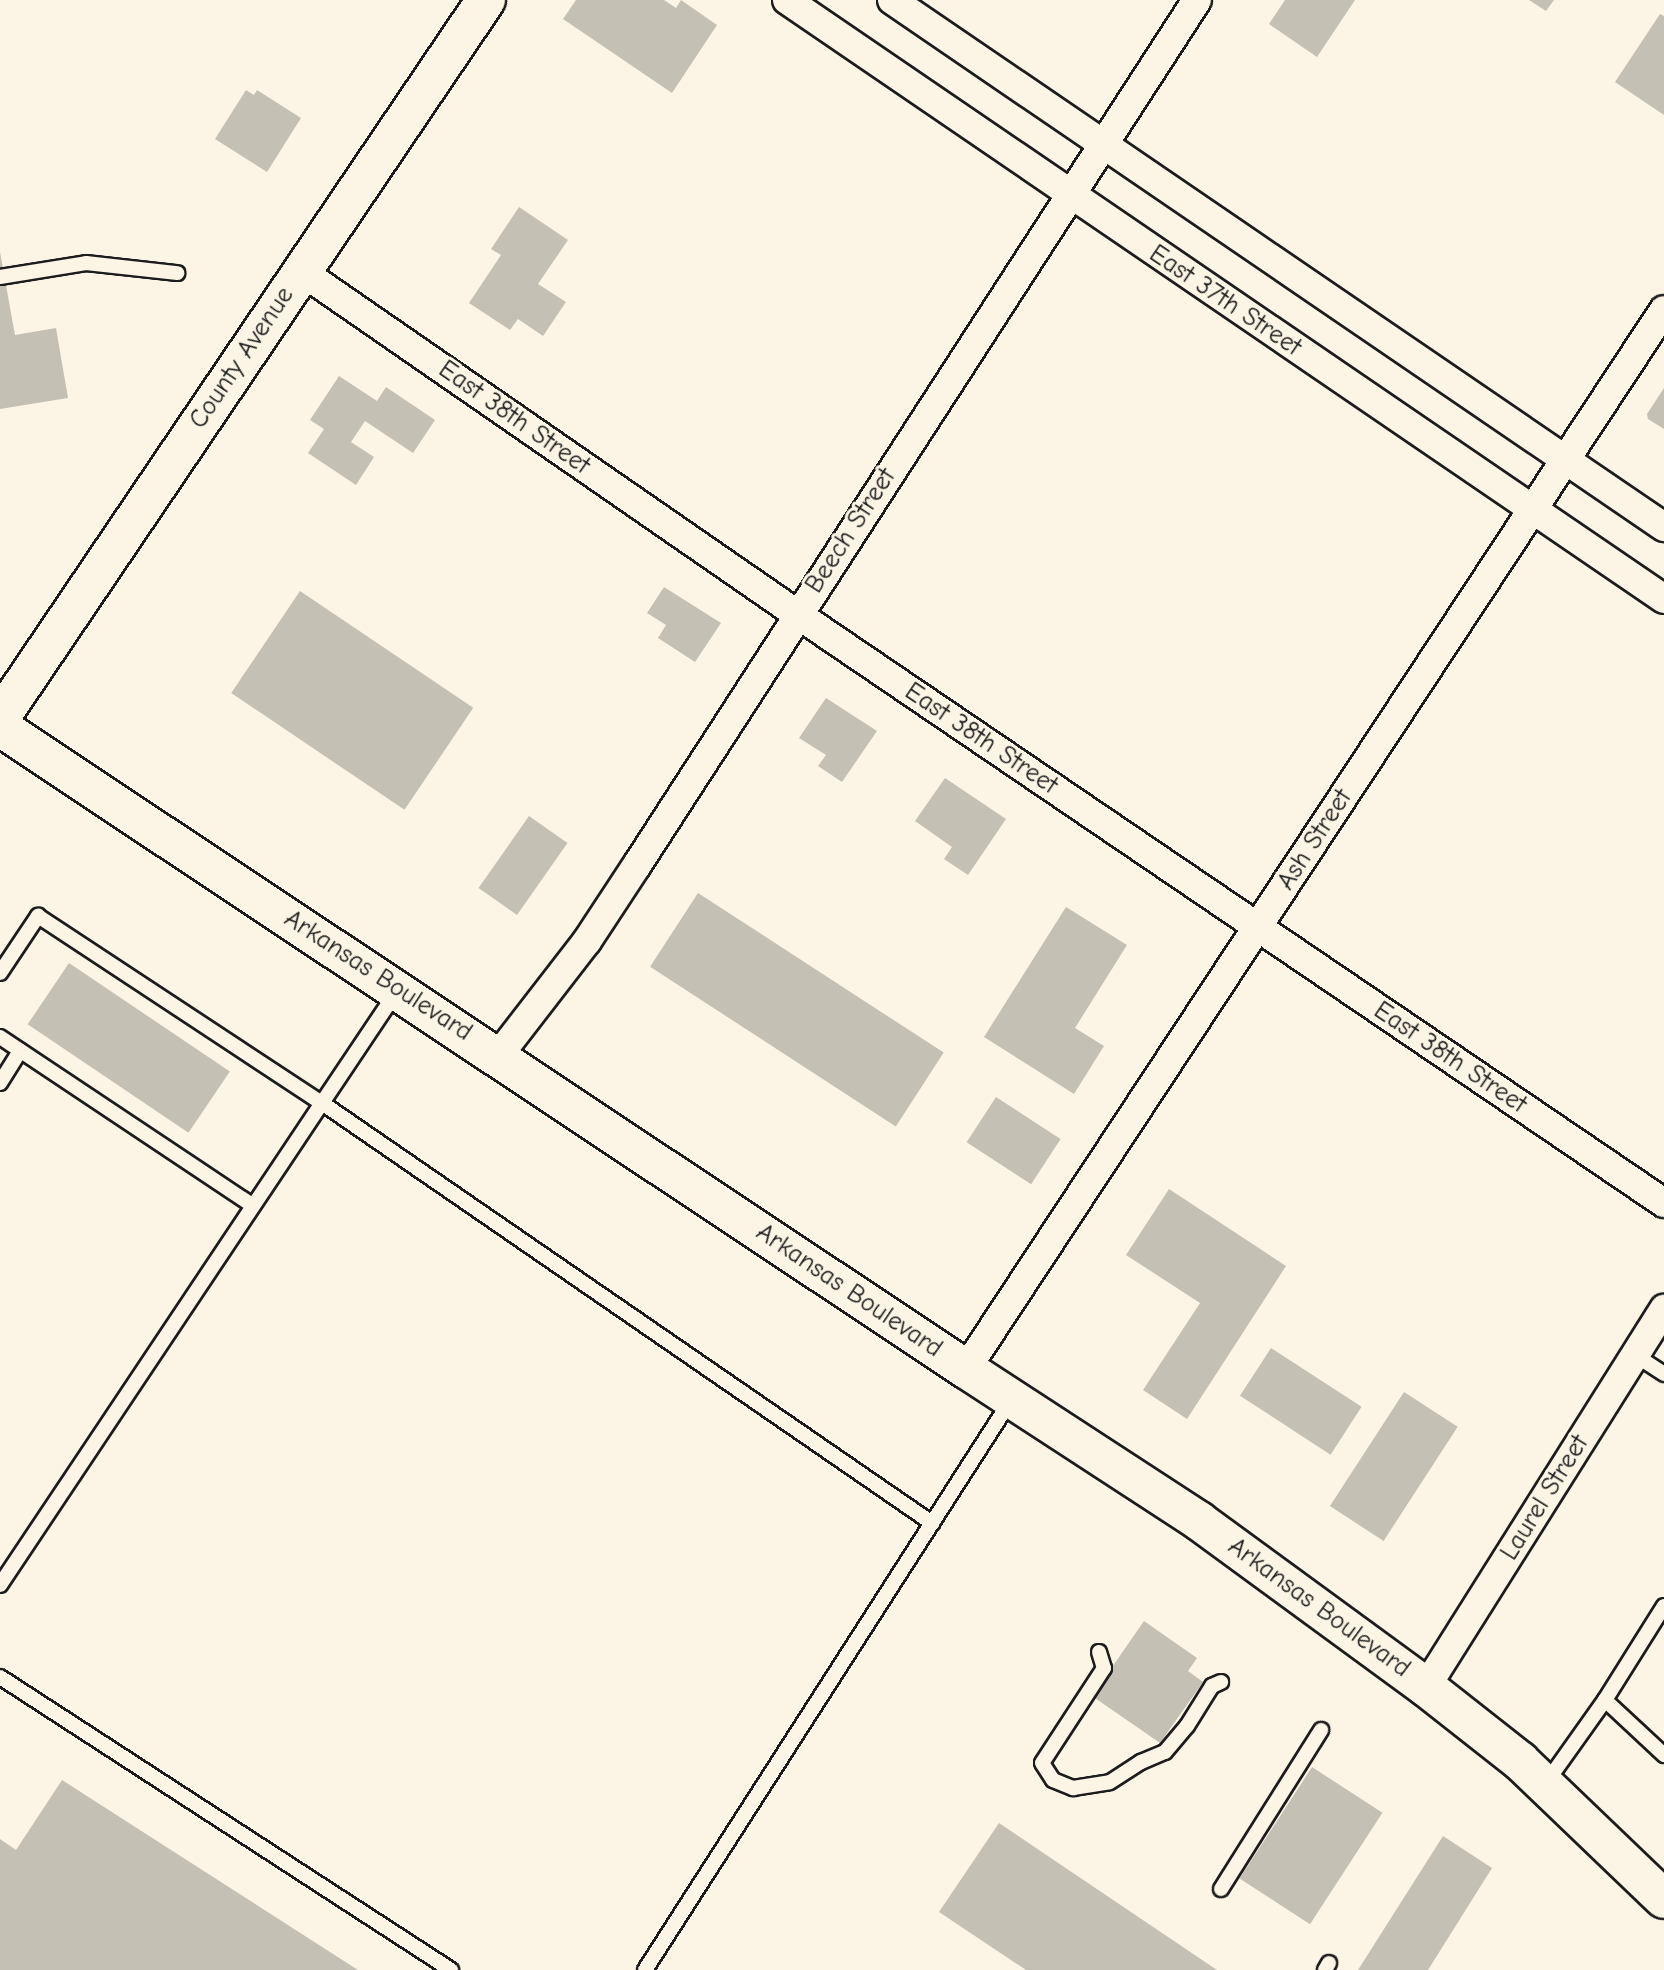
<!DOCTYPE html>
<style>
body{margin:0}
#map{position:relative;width:1664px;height:1970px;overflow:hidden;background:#fcf5e5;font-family:"Comic Neue",sans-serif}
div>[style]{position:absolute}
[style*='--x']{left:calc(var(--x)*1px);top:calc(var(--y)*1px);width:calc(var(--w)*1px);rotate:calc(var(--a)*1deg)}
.building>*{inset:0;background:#c4c0b3;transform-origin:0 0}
.roads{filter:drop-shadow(2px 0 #1c1c1c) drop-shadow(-2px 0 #1c1c1c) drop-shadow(0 2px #1c1c1c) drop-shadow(0 -2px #1c1c1c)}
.lane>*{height:14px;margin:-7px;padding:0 7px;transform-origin:7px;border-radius:7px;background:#fcf5e5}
.street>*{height:28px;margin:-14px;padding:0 14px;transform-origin:14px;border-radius:14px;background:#fcf5e5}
.secondary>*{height:38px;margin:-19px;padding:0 19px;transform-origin:19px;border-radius:19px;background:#fcf5e5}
span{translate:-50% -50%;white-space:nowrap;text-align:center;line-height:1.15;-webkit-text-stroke:6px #fcf5e5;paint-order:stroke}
.street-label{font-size:26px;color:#1c1c1c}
</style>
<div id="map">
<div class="building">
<div style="clip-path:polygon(576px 0,664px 0,676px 8px,681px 0,717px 25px,672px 93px,563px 19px)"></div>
<div style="clip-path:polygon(1285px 0,1355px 0,1317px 57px,1269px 24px)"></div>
<div style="clip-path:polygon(1529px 0,1554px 0,1546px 11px)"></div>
<div style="clip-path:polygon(1660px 14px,1664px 16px,1664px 115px,1615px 82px)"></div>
<div style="clip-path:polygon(246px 90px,254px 95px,257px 90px,301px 118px,267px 172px,215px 139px)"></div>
<div style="clip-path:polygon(519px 207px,568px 240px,538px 284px,566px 302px,543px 336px,518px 319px,510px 330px,469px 303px,501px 255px,491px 249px)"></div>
<div style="clip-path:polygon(0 252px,15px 335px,56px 328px,68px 398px,0 409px)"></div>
<div style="clip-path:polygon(339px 376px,377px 401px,386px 387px,435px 420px,413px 453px,365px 421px,351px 442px,374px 457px,356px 485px,308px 453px,324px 429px,310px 420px)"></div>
<div style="clip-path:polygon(1664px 388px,1664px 429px,1648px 419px,1647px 414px)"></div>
<div style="clip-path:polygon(664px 587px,721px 623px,695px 662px,658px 638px,666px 625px,647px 613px)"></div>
<div style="left:300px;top:591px;width:209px;height:123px;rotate:34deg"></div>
<div style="clip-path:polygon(826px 698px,877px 731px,842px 782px,818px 766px,826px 755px,799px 738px)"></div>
<div style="clip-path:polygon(945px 778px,1006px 819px,968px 875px,944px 859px,952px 847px,915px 821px)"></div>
<div style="left:529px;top:816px;width:47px;height:88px;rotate:35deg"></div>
<div style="left:698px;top:893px;width:293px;height:88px;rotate:33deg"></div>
<div style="clip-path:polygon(1066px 907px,1127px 945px,1075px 1028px,1104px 1046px,1074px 1094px,984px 1037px)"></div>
<div style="left:69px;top:963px;width:194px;height:74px;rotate:34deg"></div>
<div style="left:996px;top:1097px;width:77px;height:54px;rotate:33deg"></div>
<div style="clip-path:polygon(1169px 1189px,1286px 1266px,1187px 1419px,1143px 1390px,1200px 1303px,1126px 1255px)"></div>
<div style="left:1271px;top:1348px;width:108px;height:57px;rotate:33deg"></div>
<div style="left:1404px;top:1392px;width:64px;height:136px;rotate:33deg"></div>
<div style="clip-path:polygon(1144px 1621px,1197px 1658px,1188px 1671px,1203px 1682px,1160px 1743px,1092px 1696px)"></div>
<div style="left:1312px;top:1767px;width:84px;height:133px;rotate:33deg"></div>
<div style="clip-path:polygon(62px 1780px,358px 1970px,0 1970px,0 1839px,16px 1850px)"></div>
<div style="clip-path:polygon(999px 1823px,1217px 1970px,1026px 1970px,939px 1912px)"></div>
<div style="clip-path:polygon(1443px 1836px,1492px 1868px,1428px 1970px,1358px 1970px)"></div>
</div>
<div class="roads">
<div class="lane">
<div style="--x:0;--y:277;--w:87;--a:-9.2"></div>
<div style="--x:86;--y:263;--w:92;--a:6.3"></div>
<div style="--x:0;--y:973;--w:69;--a:-56.3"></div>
<div style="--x:38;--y:916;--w:340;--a:33.4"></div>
<div style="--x:322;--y:1103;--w:135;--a:-56.2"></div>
<div style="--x:0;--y:1037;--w:303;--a:33.7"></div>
<div style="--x:0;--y:1083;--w:38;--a:-58"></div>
<div style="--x:1635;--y:1355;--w:35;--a:33"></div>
<div style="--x:0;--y:1585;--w:580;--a:-56.26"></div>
<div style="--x:322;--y:1103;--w:741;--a:34.55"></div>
<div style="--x:1099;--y:1652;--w:17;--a:73"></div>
<div style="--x:1104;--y:1668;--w:113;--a:123.1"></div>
<div style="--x:1042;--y:1763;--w:20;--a:57"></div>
<div style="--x:1053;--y:1780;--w:22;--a:22"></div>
<div style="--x:1073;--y:1788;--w:37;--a:-9"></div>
<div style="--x:1110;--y:1782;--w:37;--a:-33"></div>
<div style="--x:1141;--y:1762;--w:26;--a:-23"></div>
<div style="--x:1165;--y:1752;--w:34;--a:-50"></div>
<div style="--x:1187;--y:1726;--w:47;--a:-58"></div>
<div style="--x:1212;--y:1686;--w:10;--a:-24"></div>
<div style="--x:0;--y:1677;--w:538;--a:33.01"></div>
<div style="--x:1605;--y:1700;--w:81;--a:43"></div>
<div style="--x:1546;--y:1783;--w:102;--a:-54.6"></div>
<div style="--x:1605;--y:1700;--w:111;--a:-57.9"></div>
<div style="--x:1221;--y:1889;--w:188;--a:-57.8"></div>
<div style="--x:645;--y:1970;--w:677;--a:-57.3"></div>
<div style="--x:1325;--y:1970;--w:8;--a:-60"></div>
</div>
<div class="street">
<div style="--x:787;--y:0;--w:1062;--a:34.33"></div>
<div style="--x:892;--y:0;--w:935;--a:34.32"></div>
<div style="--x:301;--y:271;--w:603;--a:34.67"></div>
<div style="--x:797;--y:614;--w:1048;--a:34.19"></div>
<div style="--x:498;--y:1056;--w:145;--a:-52.3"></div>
<div style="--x:587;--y:941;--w:91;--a:-56.7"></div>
<div style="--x:637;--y:865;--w:1030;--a:-57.08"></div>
<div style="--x:966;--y:1369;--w:1268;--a:-56.61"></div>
<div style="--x:1426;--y:1687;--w:447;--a:-57.8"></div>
</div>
<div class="secondary">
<div style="--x:0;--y:718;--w:867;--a:-55.91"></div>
<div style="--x:0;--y:727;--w:1160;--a:33.61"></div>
<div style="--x:966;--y:1369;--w:278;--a:33.1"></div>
<div style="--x:1199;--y:1521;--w:281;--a:36.2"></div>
<div style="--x:1426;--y:1687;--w:120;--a:38.2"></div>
<div style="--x:1520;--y:1761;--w:199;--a:43.8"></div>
</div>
</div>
<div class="street-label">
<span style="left:1225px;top:301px;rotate:34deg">East 37th Street</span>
<span style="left:242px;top:358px;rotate:-56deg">County Avenue</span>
<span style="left:514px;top:418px;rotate:35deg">East 38th Street</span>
<span style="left:851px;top:531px;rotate:-57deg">Beech Street</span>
<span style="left:981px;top:739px;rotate:34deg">East 38th Street</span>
<span style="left:1315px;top:840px;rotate:-57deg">Ash Street</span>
<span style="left:378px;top:976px;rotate:33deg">Arkansas Boulevard</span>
<span style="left:1450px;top:1058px;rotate:34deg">East 38th Street</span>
<span style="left:849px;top:1291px;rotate:34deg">Arkansas Boulevard</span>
<span style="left:1545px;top:1498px;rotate:-58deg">Laurel Street</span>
<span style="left:1319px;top:1608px;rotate:36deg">Arkansas Boulevard</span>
</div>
</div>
